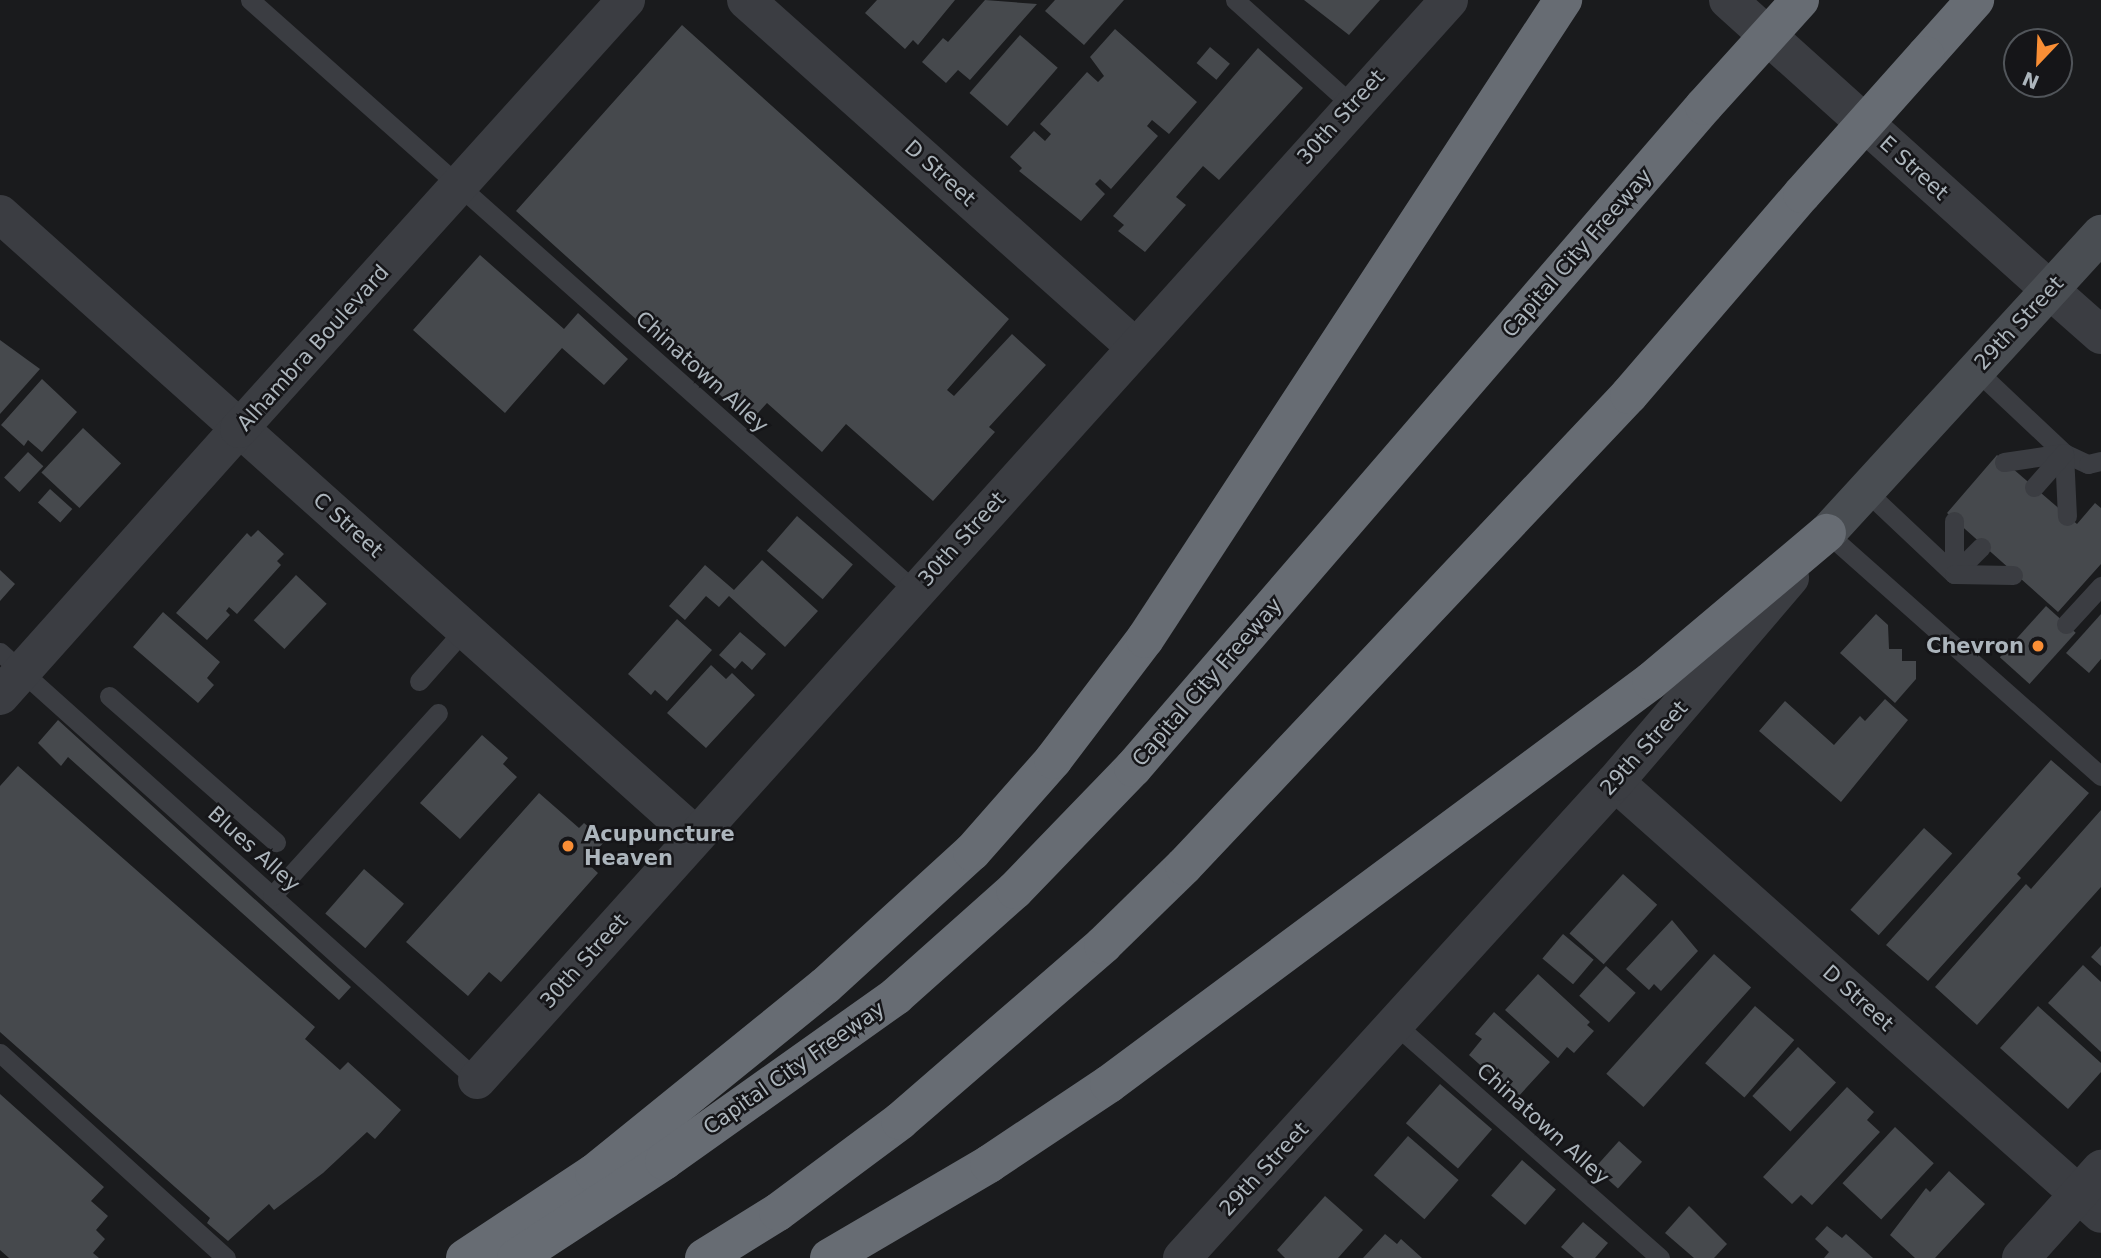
<!DOCTYPE html>
<style>
body{margin:0}
#map{position:relative;width:2101px;height:1258px;overflow:hidden;background:#1a1b1d;font-family:"DejaVu Sans",sans-serif}
div>[style]{position:absolute}
[style*='--x']{left:calc(var(--x)*1px);top:calc(var(--y)*1px);width:calc(var(--w)*1px);rotate:calc(var(--a)*1deg)}
.building>*{inset:0;background:#46494d;transform-origin:0 0}
.service>*{height:19px;margin:-9.5px;padding:0 9.5px;transform-origin:9.5px;border-radius:9.5px;background:#3b3d42}
.minor>*{height:38px;margin:-19px;padding:0 19px;transform-origin:19px;border-radius:19px;background:#3b3d42}
.tertiary>*{height:38px;margin:-19px;padding:0 19px;transform-origin:19px;border-radius:19px;background:#3b3d42}
.secondary>*{height:38px;margin:-19px;padding:0 19px;transform-origin:19px;border-radius:19px;background:#494d52}
.motorway>*{height:38px;margin:-19px;padding:0 19px;transform-origin:19px;border-radius:19px;background:#676c73}
.motorway-bridge>*{height:38px;margin:-19px;padding:0 19px;transform-origin:19px;border-radius:19px;background:#676c73}
.dots>*{width:19px;height:19px;translate:-50% -50%;box-sizing:border-box;border:4px solid #151518;border-radius:50%}
span{translate:-50% -50%;white-space:nowrap;text-align:center;line-height:1.15;-webkit-text-stroke:5px #151518;paint-order:stroke}
.street-label{font-size:21px;color:#acb5bc}
.poi-label{font-size:21px;color:#acb5bc;font-weight:700}
.right{translate:-100% -50%;text-align:right}
.left{translate:0 -50%;text-align:left}
.north{position:absolute;left:2003px;top:28px;width:70px;height:70px;box-sizing:border-box;background:#151518;border:2px solid #51555a;border-radius:50%;rotate:203deg;font-size:19px;font-weight:700;line-height:28px;text-align:center;color:#acb5bc}
.north::after{content:'';display:block;margin:auto;width:24px;height:32px;background:#f98e35;clip-path:polygon(50% 0,100% 100%,50% 72%,0 100%)}
</style>
<div id="map">
<div class="building">
<div style="clip-path:polygon(877px 0,955px 0,918px 45px,913px 40px,905px 49px,865px 13px)"></div>
<div style="clip-path:polygon(985px 0,1037px 4px,970px 80px,958px 70px,946px 83px,922px 62px,943px 38px,948px 42px)"></div>
<div style="clip-path:polygon(1055px 0,1124px 0,1084px 45px,1045px 11px)"></div>
<div style="clip-path:polygon(1304px 0,1380px 0,1349px 35px)"></div>
<div style="clip-path:polygon(682px 25px,1009px 319px,947px 390px,954px 396px,1012px 334px,1046px 365px,989px 427px,995px 432px,933px 501px,846px 424px,822px 452px,767px 403px,750px 422px,516px 211px)"></div>
<div style="clip-path:polygon(1115px 29px,1197px 102px,1169px 134px,1152px 120px,1147px 126px,1158px 136px,1111px 189px,1100px 179px,1095px 184px,1105px 194px,1081px 221px,1019px 171px,1022px 168px,1010px 157px,1034px 131px,1045px 141px,1051px 134px,1040px 124px,1087px 72px,1098px 82px,1104px 76px,1090px 57px)"></div>
<div style="left:1020px;top:35px;width:50px;height:77px;rotate:41deg"></div>
<div style="left:1210px;top:47px;width:26px;height:21px;rotate:40deg"></div>
<div style="clip-path:polygon(1258px 48px,1303px 88px,1219px 180px,1203px 166px,1176px 197px,1186px 205px,1145px 252px,1118px 231px,1124px 225px,1113px 216px)"></div>
<div style="clip-path:polygon(480px 255px,564px 329px,578px 313px,628px 359px,604px 385px,562px 348px,505px 413px,413px 330px)"></div>
<div style="clip-path:polygon(0 340px,40px 369px,0 414px)"></div>
<div style="clip-path:polygon(42px 379px,77px 412px,42px 452px,28px 440px,24px 446px,1px 425px)"></div>
<div style="left:83px;top:428px;width:52px;height:61px;rotate:43deg"></div>
<div style="left:28px;top:452px;width:21px;height:35px;rotate:43deg"></div>
<div style="clip-path:polygon(1997px 455px,2077px 524px,2095px 503px,2101px 508px,2101px 564px,2058px 612px,1947px 513px)"></div>
<div style="left:50px;top:489px;width:30px;height:18px;rotate:42deg"></div>
<div style="left:797px;top:516px;width:74px;height:46px;rotate:41deg"></div>
<div style="clip-path:polygon(258px 530px,284px 554px,277px 561px,281px 565px,237px 614px,229px 607px,226px 611px,230px 615px,207px 640px,176px 613px,247px 533px,251px 537px)"></div>
<div style="clip-path:polygon(762px 560px,818px 611px,785px 647px,729px 596px,719px 607px,706px 596px,685px 620px,669px 606px,705px 565px,734px 590px)"></div>
<div style="clip-path:polygon(0 570px,15px 584px,0 601px)"></div>
<div style="left:296px;top:575px;width:42px;height:62px;rotate:43deg"></div>
<div style="left:2046px;top:606px;width:40px;height:69px;rotate:42deg"></div>
<div style="clip-path:polygon(163px 612px,220px 662px,207px 678px,214px 685px,198px 703px,133px 647px)"></div>
<div style="clip-path:polygon(1876px 614px,1888px 625px,1889px 649px,1902px 649px,1902px 661px,1916px 661px,1916px 679px,1895px 703px,1840px 653px)"></div>
<div style="clip-path:polygon(2101px 614px,2101px 659px,2089px 673px,2066px 653px)"></div>
<div style="clip-path:polygon(677px 619px,712px 650px,667px 701px,655px 690px,651px 695px,628px 674px)"></div>
<div style="clip-path:polygon(740px 632px,766px 654px,752px 670px,742px 661px,735px 669px,719px 655px)"></div>
<div style="clip-path:polygon(711px 665px,726px 679px,732px 673px,755px 695px,706px 748px,667px 713px)"></div>
<div style="clip-path:polygon(1885px 699px,1908px 720px,1841px 802px,1759px 731px,1785px 701px,1834px 745px,1860px 716px,1865px 721px)"></div>
<div style="clip-path:polygon(58px 720px,351px 987px,339px 1000px,68px 757px,61px 766px,38px 743px)"></div>
<div style="clip-path:polygon(482px 735px,508px 758px,503px 764px,517px 777px,460px 839px,420px 803px)"></div>
<div style="clip-path:polygon(2051px 760px,2089px 793px,2017px 874px,2021px 878px,1928px 981px,1886px 945px)"></div>
<div style="clip-path:polygon(18px 766px,315px 1027px,305px 1039px,340px 1070px,348px 1062px,401px 1110px,375px 1139px,367px 1132px,323px 1173px,274px 1210px,269px 1204px,228px 1241px,207px 1223px,210px 1218px,0 1032px,0 786px)"></div>
<div style="clip-path:polygon(539px 793px,579px 828px,584px 823px,605px 841px,586px 862px,598px 873px,501px 982px,489px 972px,468px 996px,406px 942px)"></div>
<div style="clip-path:polygon(2101px 810px,2101px 887px,1977px 1025px,1935px 987px,2026px 884px,2031px 889px)"></div>
<div style="left:1924px;top:828px;width:38px;height:110px;rotate:42deg"></div>
<div style="left:364px;top:869px;width:53px;height:59px;rotate:41deg"></div>
<div style="left:1623px;top:874px;width:46px;height:80px;rotate:42deg"></div>
<div style="clip-path:polygon(1672px 920px,1698px 951px,1661px 991px,1654px 984px,1649px 990px,1626px 969px)"></div>
<div style="left:1563px;top:934px;width:40px;height:32px;rotate:40deg"></div>
<div style="clip-path:polygon(2101px 946px,2101px 966px,2091px 957px)"></div>
<div style="left:1714px;top:954px;width:50px;height:161px;rotate:42deg"></div>
<div style="clip-path:polygon(2083px 965px,2101px 982px,2101px 1052px,2048px 1003px)"></div>
<div style="left:1606px;top:966px;width:40px;height:40px;rotate:42deg"></div>
<div style="clip-path:polygon(1538px 974px,1590px 1022px,1587px 1025px,1594px 1031px,1574px 1053px,1567px 1047px,1558px 1058px,1505px 1010px)"></div>
<div style="left:1755px;top:1006px;width:52px;height:76px;rotate:41deg"></div>
<div style="clip-path:polygon(2038px 1006px,2101px 1063px,2101px 1072px,2068px 1109px,2000px 1048px)"></div>
<div style="clip-path:polygon(1494px 1012px,1550px 1062px,1517px 1098px,1469px 1055px,1482px 1039px,1475px 1034px)"></div>
<div style="left:1798px;top:1047px;width:52px;height:67px;rotate:43deg"></div>
<div style="left:1440px;top:1084px;width:69px;height:52px;rotate:41deg"></div>
<div style="clip-path:polygon(1847px 1087px,1874px 1112px,1867px 1120px,1880px 1132px,1812px 1205px,1801px 1195px,1792px 1204px,1763px 1177px)"></div>
<div style="clip-path:polygon(0 1094px,104px 1187px,91px 1201px,108px 1216px,96px 1230px,105px 1239px,93px 1253px,99px 1258px,9px 1258px,0 1250px)"></div>
<div style="left:1895px;top:1127px;width:53px;height:77px;rotate:43deg"></div>
<div style="left:1408px;top:1136px;width:67px;height:52px;rotate:41deg"></div>
<div style="left:1619px;top:1141px;width:31px;height:36px;rotate:42deg"></div>
<div style="left:1522px;top:1160px;width:45px;height:47px;rotate:41deg"></div>
<div style="clip-path:polygon(1949px 1171px,1985px 1204px,1935px 1258px,1915px 1258px,1890px 1235px,1926px 1188px,1930px 1192px)"></div>
<div style="clip-path:polygon(1325px 1196px,1363px 1230px,1338px 1258px,1285px 1258px,1277px 1250px)"></div>
<div style="clip-path:polygon(1689px 1206px,1727px 1244px,1714px 1258px,1694px 1258px,1665px 1233px)"></div>
<div style="clip-path:polygon(1583px 1222px,1608px 1243px,1595px 1258px,1574px 1258px,1561px 1247px)"></div>
<div style="clip-path:polygon(1827px 1226px,1842px 1238px,1846px 1234px,1873px 1258px,1824px 1258px,1829px 1252px,1815px 1239px)"></div>
<div style="clip-path:polygon(1385px 1234px,1397px 1244px,1401px 1239px,1422px 1258px,1363px 1258px)"></div>
</div>
<div class="service">
<div style="--x:250;--y:0;--w:890;--a:41.63"></div>
<div style="--x:1235;--y:0;--w:156;--a:41.9"></div>
<div style="--x:1976;--y:370;--w:121;--a:43.3"></div>
<div style="--x:2064;--y:453;--w:26;--a:25"></div>
<div style="--x:2088;--y:464;--w:13;--a:-13"></div>
<div style="--x:2004;--y:462;--w:61;--a:-8.5"></div>
<div style="--x:2064;--y:453;--w:63;--a:87.3"></div>
<div style="--x:2034;--y:487;--w:45;--a:-48.6"></div>
<div style="--x:1866;--y:491;--w:121;--a:43.3"></div>
<div style="--x:1954;--y:574;--w:53;--a:-90"></div>
<div style="--x:1827;--y:533;--w:366;--a:41.6"></div>
<div style="--x:1981;--y:547;--w:38;--a:135"></div>
<div style="--x:1954;--y:574;--w:59;--a:1"></div>
<div style="--x:2066;--y:624;--w:52;--a:-47.4"></div>
<div style="--x:0;--y:652;--w:641;--a:41.9"></div>
<div style="--x:419;--y:681;--w:68;--a:-48.6"></div>
<div style="--x:109;--y:696;--w:222;--a:41.2"></div>
<div style="--x:272;--y:896;--w:247;--a:-47.8"></div>
<div style="--x:1396;--y:1025;--w:352;--a:41.4"></div>
<div style="--x:0;--y:1053;--w:305;--a:42.2"></div>
</div>
<div class="minor">
<div style="--x:746;--y:0;--w:520;--a:41.73"></div>
<div style="--x:0;--y:214;--w:933;--a:41.79"></div>
<div style="--x:2050;--y:290;--w:68;--a:41.4"></div>
<div style="--x:0;--y:696;--w:358;--a:-48.2"></div>
<div style="--x:1615;--y:782;--w:650;--a:41.63"></div>
<div style="--x:477;--y:1080;--w:1453;--a:-48.01"></div>
<div style="--x:1182;--y:1258;--w:643;--a:-47.71"></div>
<div style="--x:1615;--y:782;--w:269;--a:-49.4"></div>
<div style="--x:2021;--y:1258;--w:120;--a:-48"></div>
</div>
<div class="tertiary">
<div style="--x:1728;--y:0;--w:433;--a:42"></div>
<div style="--x:239;--y:429;--w:578;--a:-47.95"></div>
</div>
<div class="secondary">
<div style="--x:1827;--y:533;--w:406;--a:-47.5"></div>
</div>
<div class="motorway">
<div style="--x:1926;--y:55;--w:74;--a:-48.3"></div>
<div style="--x:465;--y:1258;--w:154;--a:-33.4"></div>
<div style="--x:594;--y:1173;--w:297;--a:-39"></div>
<div style="--x:825;--y:986;--w:199;--a:-42.4"></div>
<div style="--x:972;--y:852;--w:123;--a:-48.6"></div>
<div style="--x:1053;--y:760;--w:152;--a:-52.8"></div>
<div style="--x:1145;--y:639;--w:764;--a:-56.81"></div>
<div style="--x:516;--y:1258;--w:177;--a:-33.2"></div>
<div style="--x:664;--y:1161;--w:285;--a:-35.4"></div>
<div style="--x:896;--y:996;--w:159;--a:-41.7"></div>
<div style="--x:1015;--y:890;--w:170;--a:-46"></div>
<div style="--x:1133;--y:768;--w:874;--a:-49.22"></div>
<div style="--x:704;--y:1258;--w:87;--a:-31.9"></div>
<div style="--x:778;--y:1212;--w:152;--a:-36.7"></div>
<div style="--x:900;--y:1121;--w:269;--a:-40.9"></div>
<div style="--x:1103;--y:945;--w:113;--a:-44.3"></div>
<div style="--x:1184;--y:866;--w:648;--a:-46.63"></div>
<div style="--x:1629;--y:395;--w:265;--a:-49.3"></div>
<div style="--x:829;--y:1258;--w:186;--a:-30.4"></div>
<div style="--x:989;--y:1164;--w:144;--a:-33.7"></div>
<div style="--x:1109;--y:1084;--w:675;--a:-36.63"></div>
<div style="--x:1651;--y:681;--w:230;--a:-40.1"></div>
</div>
<div class="motorway-bridge">
<div style="--x:1704;--y:106;--w:143;--a:-47.8"></div>
<div style="--x:1802;--y:194;--w:186;--a:-48.3"></div>
</div>
<div class="dots">
<div style="left:2038px;top:646px;background:#f98e35"></div>
<div style="left:568px;top:846px;background:#f98e35"></div>
</div>
<div class="street-label">
<span style="left:1341px;top:117px;rotate:-48deg">30th Street</span>
<span style="left:1914px;top:168px;rotate:42deg">E Street</span>
<span style="left:940px;top:173px;rotate:42deg">D Street</span>
<span style="left:1577px;top:253px;rotate:-49deg">Capital City Freeway</span>
<span style="left:2019px;top:323px;rotate:-47deg">29th Street</span>
<span style="left:313px;top:348px;rotate:-48deg">Alhambra Boulevard</span>
<span style="left:702px;top:372px;rotate:42deg">Chinatown Alley</span>
<span style="left:348px;top:525px;rotate:42deg">C Street</span>
<span style="left:962px;top:539px;rotate:-48deg">30th Street</span>
<span style="left:1207px;top:682px;rotate:-49deg">Capital City Freeway</span>
<span style="left:1644px;top:748px;rotate:-48deg">29th Street</span>
<span style="left:254px;top:849px;rotate:42deg">Blues Alley</span>
<span style="left:584px;top:961px;rotate:-48deg">30th Street</span>
<span style="left:1858px;top:998px;rotate:42deg">D Street</span>
<span style="left:794px;top:1068px;rotate:-35deg">Capital City Freeway</span>
<span style="left:1543px;top:1124px;rotate:42deg">Chinatown Alley</span>
<span style="left:1264px;top:1169px;rotate:-47deg">29th Street</span>
</div>
<div class="poi-label">
<span class="right" style="left:2024px;top:646px">Chevron</span>
<span class="left" style="left:584px;top:846px">Acupuncture<br>Heaven</span>
</div>
<div class="north">N</div>
</div>
